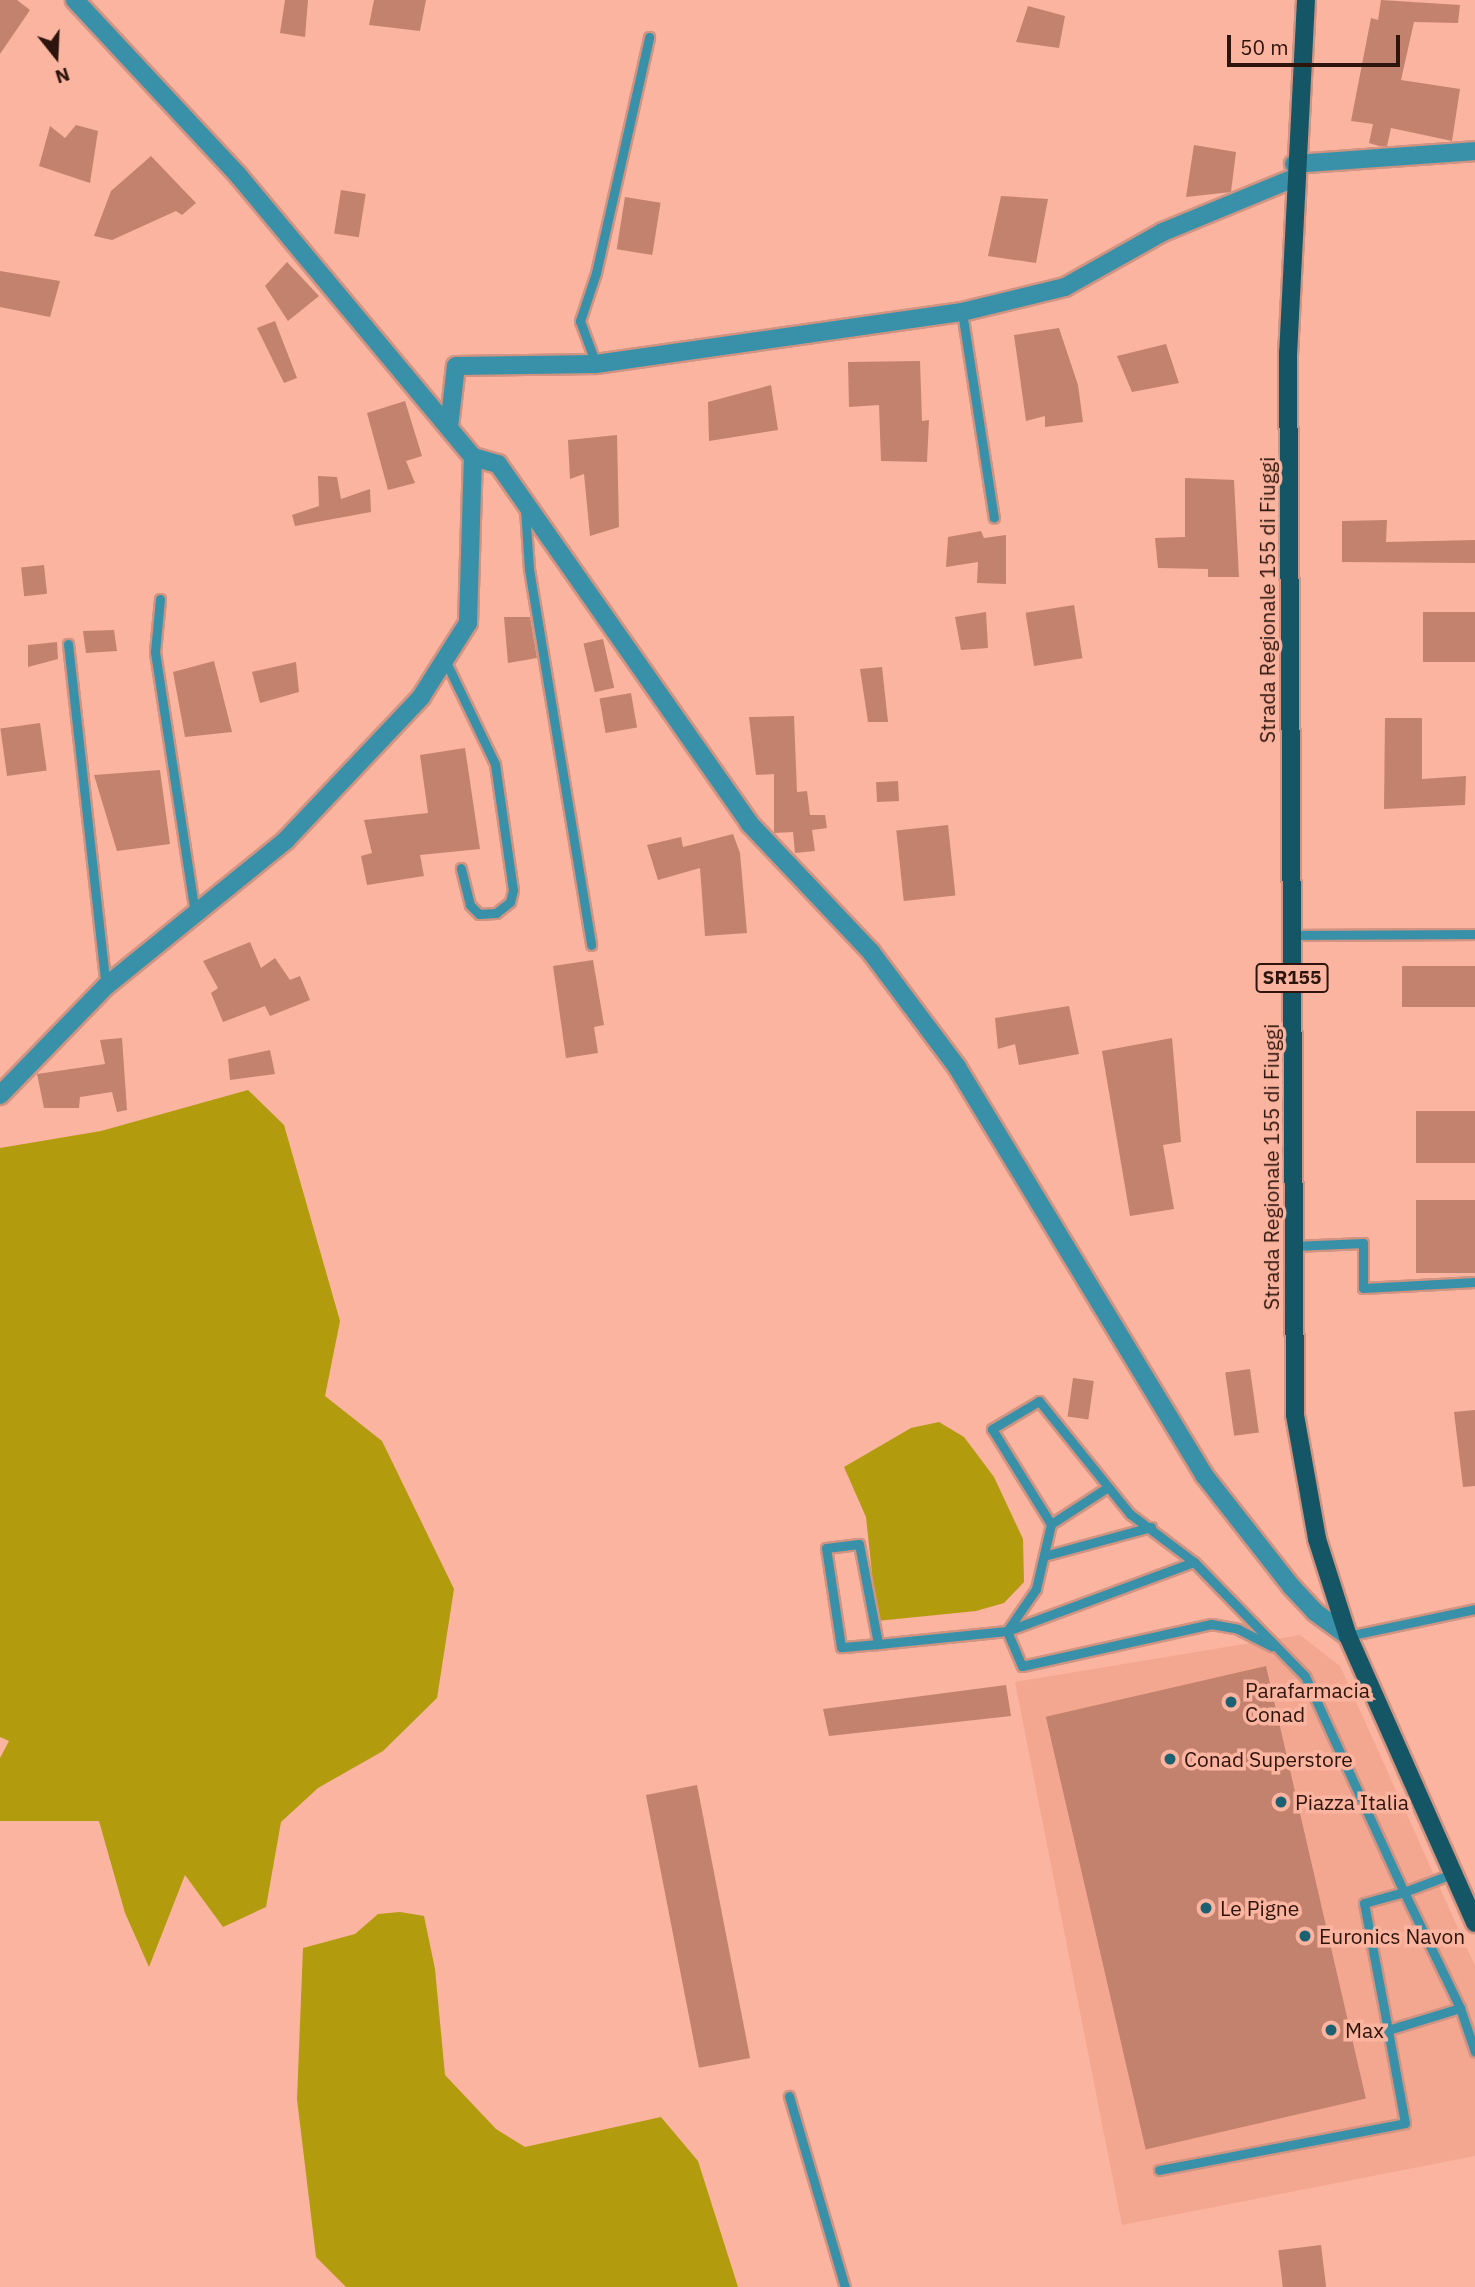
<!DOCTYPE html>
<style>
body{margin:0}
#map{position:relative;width:1475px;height:2287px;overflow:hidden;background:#fab49f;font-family:"IBM Plex Sans",sans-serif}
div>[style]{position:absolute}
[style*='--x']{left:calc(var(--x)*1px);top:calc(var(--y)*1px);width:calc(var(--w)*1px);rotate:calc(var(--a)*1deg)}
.built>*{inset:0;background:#f4a790}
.forest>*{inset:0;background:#b39b0e}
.building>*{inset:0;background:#c3826d;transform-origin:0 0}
.roads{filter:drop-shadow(2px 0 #d19482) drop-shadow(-2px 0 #d19482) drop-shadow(0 2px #d19482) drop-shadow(0 -2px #d19482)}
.lane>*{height:9px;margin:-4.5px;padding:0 4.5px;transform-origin:4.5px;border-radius:4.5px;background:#3891a8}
.street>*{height:18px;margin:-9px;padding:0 9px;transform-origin:9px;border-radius:9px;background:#3891a8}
.primary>*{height:18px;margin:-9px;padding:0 9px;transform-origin:9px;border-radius:9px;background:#145666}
.dots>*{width:19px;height:19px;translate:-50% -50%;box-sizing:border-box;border:4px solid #fab49f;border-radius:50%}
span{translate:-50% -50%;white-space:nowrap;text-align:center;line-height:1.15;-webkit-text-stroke:7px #fab49f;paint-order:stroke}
.shield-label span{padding:2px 5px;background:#fab49f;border:2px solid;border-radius:5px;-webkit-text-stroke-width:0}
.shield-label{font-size:19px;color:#2d140c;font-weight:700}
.street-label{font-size:21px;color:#2d140c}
.poi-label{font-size:21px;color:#2d140c}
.left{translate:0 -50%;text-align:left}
.north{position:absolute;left:21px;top:21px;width:70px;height:70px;-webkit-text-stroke:5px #fab49f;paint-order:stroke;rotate:162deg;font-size:19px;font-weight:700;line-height:28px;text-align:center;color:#2d140c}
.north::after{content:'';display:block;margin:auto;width:24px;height:32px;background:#2d140c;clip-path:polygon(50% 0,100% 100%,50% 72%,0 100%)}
.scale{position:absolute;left:1227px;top:35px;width:173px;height:32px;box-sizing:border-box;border:4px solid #2d140c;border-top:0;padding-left:9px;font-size:21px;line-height:24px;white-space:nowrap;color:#2d140c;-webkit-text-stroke:5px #fab49f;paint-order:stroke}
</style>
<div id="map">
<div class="built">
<div style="clip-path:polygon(1300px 1635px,1340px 1666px,1475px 1966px,1475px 2156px,1122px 2225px,1015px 1682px)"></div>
</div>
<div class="forest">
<div style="clip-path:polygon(248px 1090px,284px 1125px,340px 1321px,325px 1396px,382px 1441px,454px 1589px,437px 1698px,383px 1751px,318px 1788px,281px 1822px,266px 1907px,223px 1927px,185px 1875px,149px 1967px,125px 1913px,99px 1821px,0 1821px,0 1758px,9px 1741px,0 1737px,0 1148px,101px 1131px)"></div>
<div style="clip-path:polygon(939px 1422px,964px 1437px,994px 1477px,1023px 1539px,1024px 1582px,1004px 1603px,976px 1611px,877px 1621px,866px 1517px,844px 1467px,911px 1428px)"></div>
<div style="clip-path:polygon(400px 1912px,424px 1916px,435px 1969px,445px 2075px,496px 2129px,525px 2147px,661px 2117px,698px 2161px,738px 2287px,346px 2287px,316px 2257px,297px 2099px,303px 1948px,355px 1934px,378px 1914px)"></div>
</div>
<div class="building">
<div style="clip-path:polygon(0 0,17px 0,30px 10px,0 54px)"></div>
<div style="clip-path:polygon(285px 0,308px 0,305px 37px,280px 33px)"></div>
<div style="clip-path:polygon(374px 0,426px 0,420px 31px,369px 25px)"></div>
<div style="clip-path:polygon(1381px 0,1460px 5px,1458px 23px,1414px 22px,1401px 80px,1460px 89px,1452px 141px,1391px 128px,1387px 146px,1379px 146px,1369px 143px,1373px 124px,1351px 121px,1371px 18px,1378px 20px)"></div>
<div style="clip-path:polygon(1028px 6px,1065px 16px,1059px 48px,1016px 42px)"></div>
<div style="clip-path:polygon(76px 125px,98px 131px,90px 183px,39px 166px,50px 126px,65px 138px)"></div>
<div style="clip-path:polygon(1194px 145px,1236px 152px,1231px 192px,1186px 197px)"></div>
<div style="clip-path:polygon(151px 156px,196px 203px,182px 215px,176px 211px,112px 240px,94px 236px,111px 191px)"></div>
<div style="left:341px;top:190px;width:25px;height:44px;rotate:9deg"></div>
<div style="clip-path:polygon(1001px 196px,1048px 199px,1036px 263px,988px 256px)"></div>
<div style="left:625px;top:197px;width:36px;height:53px;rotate:9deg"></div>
<div style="clip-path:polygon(287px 262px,319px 296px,288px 321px,265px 286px)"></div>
<div style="clip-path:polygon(0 271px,60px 281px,50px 317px,0 307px)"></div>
<div style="clip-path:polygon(275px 321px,297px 378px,284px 383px,257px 328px)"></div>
<div style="clip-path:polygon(1059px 328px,1078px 385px,1083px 422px,1045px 427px,1045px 416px,1026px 421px,1014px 335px)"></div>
<div style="clip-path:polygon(1166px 344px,1179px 383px,1132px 392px,1117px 356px)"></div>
<div style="clip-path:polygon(920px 361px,922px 421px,929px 420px,927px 462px,881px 461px,879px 405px,849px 407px,848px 362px)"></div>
<div style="clip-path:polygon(771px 385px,778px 430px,709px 441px,708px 402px)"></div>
<div style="clip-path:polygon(405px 401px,422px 456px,406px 461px,415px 483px,388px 490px,367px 413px)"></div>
<div style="clip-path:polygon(617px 435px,619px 527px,590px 536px,584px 474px,570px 479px,568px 440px)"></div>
<div style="clip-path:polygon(318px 476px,337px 477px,341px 499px,370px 489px,371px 512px,295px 526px,292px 515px,319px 506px)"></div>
<div style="clip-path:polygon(1185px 478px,1234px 480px,1239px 577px,1208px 577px,1208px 569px,1158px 568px,1155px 538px,1185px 537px)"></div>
<div style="clip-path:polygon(1387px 520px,1386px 542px,1475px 540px,1475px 563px,1342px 562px,1342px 521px)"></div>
<div style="clip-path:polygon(981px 531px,984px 538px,1006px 535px,1006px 584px,977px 583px,978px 562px,946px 567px,948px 537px)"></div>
<div style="left:44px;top:565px;width:29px;height:23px;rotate:84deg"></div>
<div style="left:1074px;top:605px;width:54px;height:49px;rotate:81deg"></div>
<div style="clip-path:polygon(986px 612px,988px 648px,961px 650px,955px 617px)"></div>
<div style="left:1475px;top:612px;width:50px;height:52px;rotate:90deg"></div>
<div style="clip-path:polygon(504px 617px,530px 617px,537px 658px,508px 663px)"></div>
<div style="clip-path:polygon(114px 630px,117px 651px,86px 653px,83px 631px)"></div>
<div style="left:603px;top:639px;width:50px;height:20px;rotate:77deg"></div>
<div style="clip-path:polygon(57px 642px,58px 659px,28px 667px,28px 645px)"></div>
<div style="clip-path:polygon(214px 661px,232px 732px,185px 737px,173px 672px)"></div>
<div style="clip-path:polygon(296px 662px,299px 692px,260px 703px,252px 672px)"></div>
<div style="clip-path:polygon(882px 667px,888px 722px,868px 722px,860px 669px)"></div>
<div style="left:631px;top:693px;width:35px;height:32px;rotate:80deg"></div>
<div style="clip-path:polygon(794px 716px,797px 792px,807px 791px,810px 815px,825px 815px,827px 828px,812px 830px,815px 851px,795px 853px,793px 832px,774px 833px,774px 774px,756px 775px,749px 717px)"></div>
<div style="clip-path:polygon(1385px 718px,1422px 718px,1422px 779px,1466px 776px,1465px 805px,1384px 809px)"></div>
<div style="left:40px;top:723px;width:48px;height:40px;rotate:82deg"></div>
<div style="clip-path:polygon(465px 748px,480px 849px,420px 855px,424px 876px,367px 885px,361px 856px,372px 853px,364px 820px,428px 813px,420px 755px)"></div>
<div style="clip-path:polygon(160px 770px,170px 844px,117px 851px,94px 775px)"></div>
<div style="left:898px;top:781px;width:20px;height:22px;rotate:87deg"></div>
<div style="left:948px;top:825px;width:71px;height:52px;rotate:84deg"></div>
<div style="clip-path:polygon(733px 834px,740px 853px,747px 933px,705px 936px,700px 868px,658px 880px,647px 845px,681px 837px,683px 847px)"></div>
<div style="clip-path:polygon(250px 942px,261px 968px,275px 958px,290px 980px,300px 976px,310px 1000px,270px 1016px,265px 1006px,223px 1022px,211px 993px,218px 988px,203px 961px)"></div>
<div style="clip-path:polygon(593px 960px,604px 1025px,594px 1027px,598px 1053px,566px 1058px,553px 966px)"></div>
<div style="left:1402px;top:966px;width:73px;height:41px"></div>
<div style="clip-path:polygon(1069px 1006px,1079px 1054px,1019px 1065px,1015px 1044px,998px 1049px,995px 1018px)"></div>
<div style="clip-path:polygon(122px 1038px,127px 1110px,117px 1112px,112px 1092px,80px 1097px,79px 1108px,44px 1108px,37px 1074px,105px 1064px,100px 1040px)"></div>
<div style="clip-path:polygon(1172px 1038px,1181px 1142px,1163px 1145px,1174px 1209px,1130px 1216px,1102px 1051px)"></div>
<div style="clip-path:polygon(270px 1050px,275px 1074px,230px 1080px,228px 1059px)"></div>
<div style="left:1416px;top:1111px;width:59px;height:52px"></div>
<div style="left:1475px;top:1200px;width:73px;height:59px;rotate:90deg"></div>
<div style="left:1250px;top:1369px;width:64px;height:25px;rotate:82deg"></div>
<div style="left:1073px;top:1378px;width:21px;height:39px;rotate:8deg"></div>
<div style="clip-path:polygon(1475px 1410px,1475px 1486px,1463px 1487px,1454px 1412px)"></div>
<div style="left:1266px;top:1666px;width:444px;height:226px;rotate:77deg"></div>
<div style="clip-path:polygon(1006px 1685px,1011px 1716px,829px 1736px,823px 1709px)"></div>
<div style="left:697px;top:1785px;width:278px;height:52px;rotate:79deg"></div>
<div style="left:1321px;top:2245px;width:42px;height:43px;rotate:83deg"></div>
</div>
<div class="roads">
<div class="lane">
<div style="--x:962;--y:312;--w:208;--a:81.2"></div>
<div style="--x:596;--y:364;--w:46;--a:-110.4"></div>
<div style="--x:580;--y:321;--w:51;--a:-71.6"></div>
<div style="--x:596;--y:273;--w:242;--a:-77.3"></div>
<div style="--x:525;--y:509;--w:60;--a:86.2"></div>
<div style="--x:529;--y:569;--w:381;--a:80.6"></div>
<div style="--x:160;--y:599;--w:53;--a:95.4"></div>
<div style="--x:155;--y:652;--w:265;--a:81.3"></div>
<div style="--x:68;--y:644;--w:344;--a:83.7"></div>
<div style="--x:445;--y:660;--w:115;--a:64.3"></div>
<div style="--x:495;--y:764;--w:127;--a:81.9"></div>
<div style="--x:513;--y:890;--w:12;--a:104"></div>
<div style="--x:510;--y:902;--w:18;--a:142"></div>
<div style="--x:496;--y:913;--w:17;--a:177"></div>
<div style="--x:479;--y:914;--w:13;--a:-135"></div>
<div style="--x:470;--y:905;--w:38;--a:-104"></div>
<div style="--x:1292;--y:935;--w:183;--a:-0.3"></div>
<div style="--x:1294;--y:1246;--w:69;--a:-2.5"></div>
<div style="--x:1363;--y:1243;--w:45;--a:90"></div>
<div style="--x:1363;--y:1288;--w:112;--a:-3.1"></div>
<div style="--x:1051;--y:1524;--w:68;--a:-33"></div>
<div style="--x:1044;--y:1556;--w:111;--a:-15.2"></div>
<div style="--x:1194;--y:1562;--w:80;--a:-143.1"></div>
<div style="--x:1130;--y:1514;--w:145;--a:-128.8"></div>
<div style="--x:1039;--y:1401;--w:55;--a:149.2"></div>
<div style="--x:992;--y:1429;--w:112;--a:58.2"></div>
<div style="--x:1051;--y:1524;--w:67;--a:103"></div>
<div style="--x:1036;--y:1589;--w:51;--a:124.6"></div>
<div style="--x:1007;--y:1631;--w:38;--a:67"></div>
<div style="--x:1022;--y:1666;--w:194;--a:-12.5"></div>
<div style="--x:1211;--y:1624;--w:27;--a:10"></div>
<div style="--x:1238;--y:1629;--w:38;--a:27"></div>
<div style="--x:1348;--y:1636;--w:130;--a:-12"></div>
<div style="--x:878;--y:1644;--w:37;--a:175"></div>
<div style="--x:841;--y:1647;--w:100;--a:-98.6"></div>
<div style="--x:826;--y:1548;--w:33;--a:-7"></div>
<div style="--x:859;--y:1544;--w:102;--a:79.2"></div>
<div style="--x:878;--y:1644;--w:130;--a:-5.8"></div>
<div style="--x:1007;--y:1631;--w:199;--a:-20.3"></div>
<div style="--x:1194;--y:1562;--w:159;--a:45.8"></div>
<div style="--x:1305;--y:1676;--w:238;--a:65.4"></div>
<div style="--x:1404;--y:1892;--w:51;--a:-20.6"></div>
<div style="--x:1460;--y:2008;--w:46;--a:71.2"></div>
<div style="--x:789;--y:2096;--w:199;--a:73.7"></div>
<div style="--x:1159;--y:2170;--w:250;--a:-10.8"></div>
<div style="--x:1405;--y:2123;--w:95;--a:-100.4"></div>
<div style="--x:1388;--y:2030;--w:129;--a:-100.7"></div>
<div style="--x:1364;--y:1903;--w:41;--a:-15.4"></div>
<div style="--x:1404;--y:1892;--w:129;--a:64.2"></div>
<div style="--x:1460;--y:2008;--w:75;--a:163"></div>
</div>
<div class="street">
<div style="--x:1294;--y:164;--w:181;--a:-4.1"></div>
<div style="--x:449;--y:427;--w:61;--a:-83.5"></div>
<div style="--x:456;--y:366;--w:140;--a:-0.8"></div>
<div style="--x:596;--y:364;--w:370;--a:-8.1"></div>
<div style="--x:962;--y:312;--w:106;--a:-13.6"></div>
<div style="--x:1065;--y:287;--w:112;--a:-29.3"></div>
<div style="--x:1163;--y:232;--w:142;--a:-22.4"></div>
<div style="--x:473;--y:457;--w:26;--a:16"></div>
<div style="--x:498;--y:464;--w:438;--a:55"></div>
<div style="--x:749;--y:823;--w:178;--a:46.6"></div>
<div style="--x:871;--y:952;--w:144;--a:53.2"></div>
<div style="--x:957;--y:1067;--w:477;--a:58.8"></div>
<div style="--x:1204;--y:1475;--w:141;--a:51.9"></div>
<div style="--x:1291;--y:1586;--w:35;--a:47"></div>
<div style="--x:1315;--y:1612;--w:41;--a:36"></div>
<div style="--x:0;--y:1095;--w:152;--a:-45.8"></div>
<div style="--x:106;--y:986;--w:232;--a:-39"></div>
<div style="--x:286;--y:840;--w:197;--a:-46.6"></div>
<div style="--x:421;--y:697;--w:88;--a:-57.6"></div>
<div style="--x:468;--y:623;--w:166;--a:-88.3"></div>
<div style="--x:473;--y:457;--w:366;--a:-129.8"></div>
<div style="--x:239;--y:176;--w:241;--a:-133"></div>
</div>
<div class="primary">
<div style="--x:1306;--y:0;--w:352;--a:92.9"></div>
<div style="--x:1288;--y:352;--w:1063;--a:89.62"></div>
<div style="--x:1295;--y:1415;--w:126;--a:79.9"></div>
<div style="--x:1317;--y:1539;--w:102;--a:72.3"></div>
<div style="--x:1348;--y:1636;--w:314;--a:66.1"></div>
</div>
</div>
<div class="dots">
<div style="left:1231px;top:1702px;background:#1b6172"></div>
<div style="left:1170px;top:1759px;background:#1b6172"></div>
<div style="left:1281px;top:1802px;background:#1b6172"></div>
<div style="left:1206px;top:1908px;background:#1b6172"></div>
<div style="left:1305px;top:1936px;background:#1b6172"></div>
<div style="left:1331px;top:2030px;background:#1b6172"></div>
</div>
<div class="shield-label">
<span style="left:1292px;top:978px">SR155</span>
</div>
<div class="street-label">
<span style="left:1267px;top:600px;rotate:-90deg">Strada Regionale 155 di Fiuggi</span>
<span style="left:1271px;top:1167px;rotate:-90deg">Strada Regionale 155 di Fiuggi</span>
</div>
<div class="poi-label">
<span class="left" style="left:1245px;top:1702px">Parafarmacia<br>Conad</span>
<span class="left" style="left:1184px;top:1759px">Conad Superstore</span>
<span class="left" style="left:1295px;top:1802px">Piazza Italia</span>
<span class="left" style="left:1220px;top:1908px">Le Pigne</span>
<span class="left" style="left:1319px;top:1936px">Euronics Navon</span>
<span class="left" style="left:1345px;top:2030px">Max</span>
</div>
<div class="north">N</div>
<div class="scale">50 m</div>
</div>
